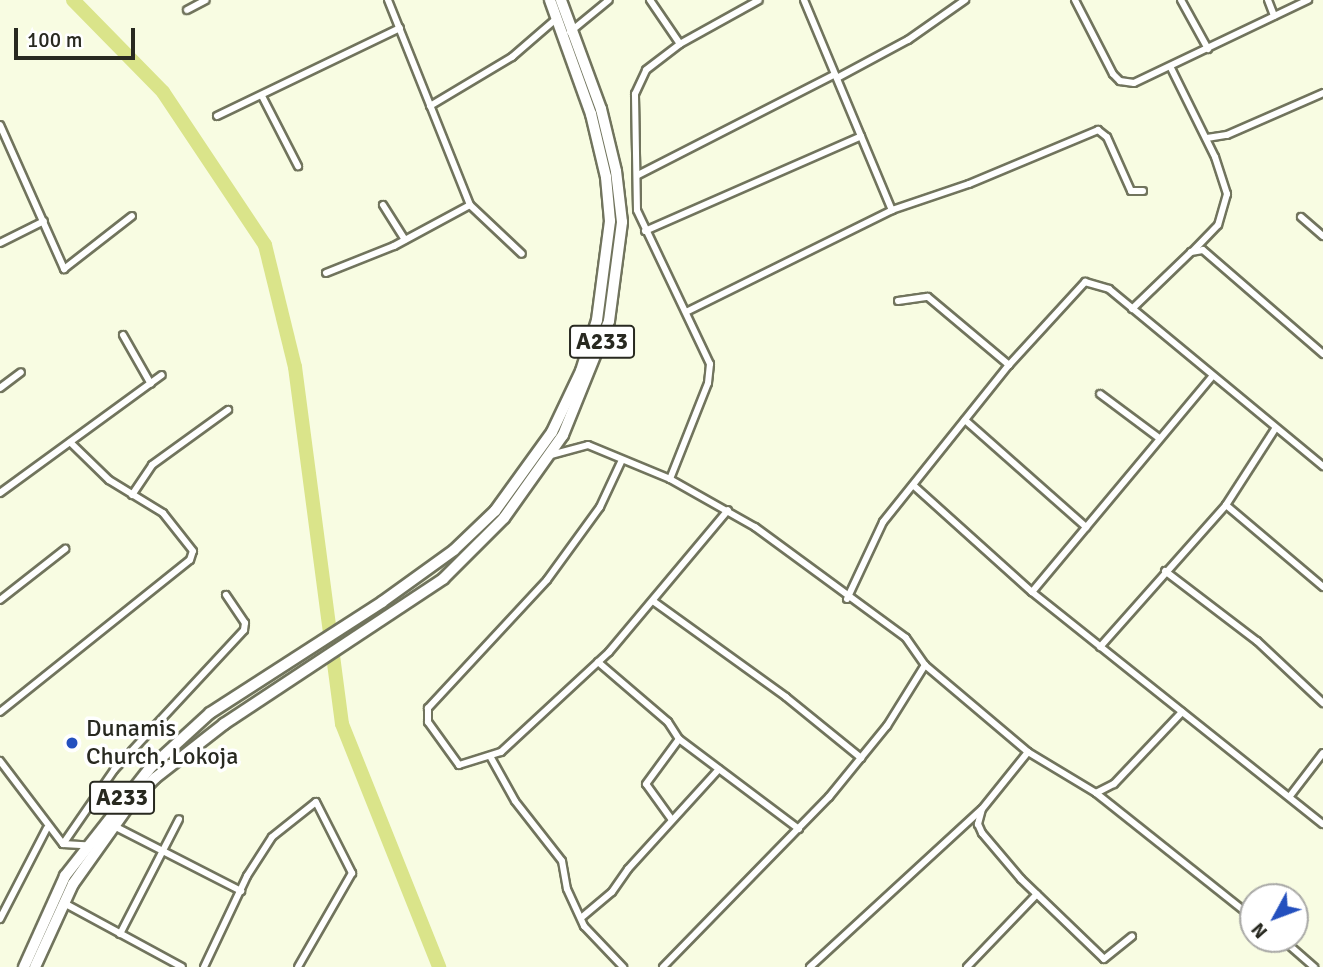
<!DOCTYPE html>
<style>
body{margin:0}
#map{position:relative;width:1323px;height:967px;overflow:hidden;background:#f8fce2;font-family:Signika,sans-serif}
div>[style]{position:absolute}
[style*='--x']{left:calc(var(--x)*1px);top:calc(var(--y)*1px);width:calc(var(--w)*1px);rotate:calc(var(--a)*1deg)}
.river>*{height:14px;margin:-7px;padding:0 7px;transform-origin:7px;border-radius:7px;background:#dae48a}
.roads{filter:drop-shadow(2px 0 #71745d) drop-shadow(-2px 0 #71745d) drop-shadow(0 2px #71745d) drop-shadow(0 -2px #71745d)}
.street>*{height:6px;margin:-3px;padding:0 3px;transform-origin:3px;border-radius:3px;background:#fff}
.highway>*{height:10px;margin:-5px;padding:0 5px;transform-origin:5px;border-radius:5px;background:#fff}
.dots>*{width:19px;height:19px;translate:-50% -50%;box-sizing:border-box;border:4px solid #fff;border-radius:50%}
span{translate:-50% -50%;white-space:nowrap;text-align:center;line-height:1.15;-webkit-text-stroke:7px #fff;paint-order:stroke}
.shield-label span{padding:2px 5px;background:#fff;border:2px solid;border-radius:5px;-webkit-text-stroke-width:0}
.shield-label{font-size:23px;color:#282920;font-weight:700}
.poi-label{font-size:24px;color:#282920}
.left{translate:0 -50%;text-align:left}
.north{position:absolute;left:1239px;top:883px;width:70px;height:70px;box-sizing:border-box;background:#fff;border:2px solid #a9a9a6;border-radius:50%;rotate:229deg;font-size:19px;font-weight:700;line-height:28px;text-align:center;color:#282920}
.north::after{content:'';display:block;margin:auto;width:24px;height:32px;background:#2450be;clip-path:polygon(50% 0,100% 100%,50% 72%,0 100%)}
.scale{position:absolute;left:14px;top:28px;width:121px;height:32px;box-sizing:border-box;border:4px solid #282920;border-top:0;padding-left:9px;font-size:21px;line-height:24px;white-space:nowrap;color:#282920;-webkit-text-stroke:5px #fff;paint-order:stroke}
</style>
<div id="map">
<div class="river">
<div style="--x:73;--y:0;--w:129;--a:45.6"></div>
<div style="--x:163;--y:92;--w:184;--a:56.3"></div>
<div style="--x:265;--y:245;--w:126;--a:76.2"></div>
<div style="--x:295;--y:367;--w:360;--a:82.5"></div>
<div style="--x:342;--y:724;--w:262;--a:68.2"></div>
</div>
<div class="roads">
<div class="street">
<div style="--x:388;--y:0;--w:221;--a:68.2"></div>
<div style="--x:470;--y:205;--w:71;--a:43.3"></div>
<div style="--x:650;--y:0;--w:53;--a:55.7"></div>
<div style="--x:804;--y:0;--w:228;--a:67.3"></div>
<div style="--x:1075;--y:0;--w:83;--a:62.8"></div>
<div style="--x:1113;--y:74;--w:10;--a:45"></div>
<div style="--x:1120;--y:81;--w:14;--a:8"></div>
<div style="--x:1134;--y:83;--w:193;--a:-25.5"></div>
<div style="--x:1181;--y:0;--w:56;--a:61.1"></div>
<div style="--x:1268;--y:0;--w:17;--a:69"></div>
<div style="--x:187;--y:10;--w:21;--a:-28"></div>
<div style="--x:570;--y:32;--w:50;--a:-39.4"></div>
<div style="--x:1171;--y:68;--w:99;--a:63.7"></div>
<div style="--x:1215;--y:157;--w:39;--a:72"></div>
<div style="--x:1227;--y:194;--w:32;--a:106"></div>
<div style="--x:1218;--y:225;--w:36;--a:134"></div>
<div style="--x:837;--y:78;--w:81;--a:-28.2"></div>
<div style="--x:908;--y:40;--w:70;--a:-35.1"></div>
<div style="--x:262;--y:96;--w:79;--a:62.8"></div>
<div style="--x:430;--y:106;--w:96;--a:-30.9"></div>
<div style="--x:512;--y:57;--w:60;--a:-40.9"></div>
<div style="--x:217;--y:116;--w:203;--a:-25.7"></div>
<div style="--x:0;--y:125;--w:158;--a:66"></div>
<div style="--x:64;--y:269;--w:86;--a:-37.9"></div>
<div style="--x:1207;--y:138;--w:20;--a:-9"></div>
<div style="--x:1227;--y:135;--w:105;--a:-23.6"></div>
<div style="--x:638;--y:175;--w:221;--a:-27.1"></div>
<div style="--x:383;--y:205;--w:41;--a:57.8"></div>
<div style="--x:1301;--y:217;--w:29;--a:41"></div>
<div style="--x:645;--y:231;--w:236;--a:-23.7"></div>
<div style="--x:0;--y:243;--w:49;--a:-26.6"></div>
<div style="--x:326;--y:273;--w:73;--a:-21.7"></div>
<div style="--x:394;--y:246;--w:86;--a:-28.3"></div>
<div style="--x:898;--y:301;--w:30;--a:-8"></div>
<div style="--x:928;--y:297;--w:106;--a:40"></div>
<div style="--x:1132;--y:309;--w:82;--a:-44"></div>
<div style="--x:1191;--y:252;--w:12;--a:-9"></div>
<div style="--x:1203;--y:250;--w:159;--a:40.9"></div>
<div style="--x:688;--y:311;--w:228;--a:-26.3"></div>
<div style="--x:892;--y:210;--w:81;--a:-18.7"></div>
<div style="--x:969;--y:184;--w:140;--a:-22.7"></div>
<div style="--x:1098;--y:130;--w:11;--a:38"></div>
<div style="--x:1107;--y:137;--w:59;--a:66"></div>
<div style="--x:1131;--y:191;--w:12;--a:0"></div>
<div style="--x:123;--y:335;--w:56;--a:60.3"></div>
<div style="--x:0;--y:388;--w:26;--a:-37"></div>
<div style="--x:1100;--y:394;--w:74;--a:36.7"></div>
<div style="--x:965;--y:420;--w:162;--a:41.5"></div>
<div style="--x:551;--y:455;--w:38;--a:-15"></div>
<div style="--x:588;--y:445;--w:89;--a:22.5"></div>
<div style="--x:670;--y:479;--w:98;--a:29.5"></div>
<div style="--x:755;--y:527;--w:187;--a:36.3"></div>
<div style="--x:906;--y:638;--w:33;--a:55"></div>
<div style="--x:925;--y:665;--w:135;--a:40.2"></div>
<div style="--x:1028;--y:752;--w:79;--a:31.1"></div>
<div style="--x:1096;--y:793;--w:201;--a:38.5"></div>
<div style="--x:621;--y:462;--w:50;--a:115"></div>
<div style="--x:600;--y:507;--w:90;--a:126"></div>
<div style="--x:547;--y:580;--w:175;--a:132.9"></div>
<div style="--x:428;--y:708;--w:14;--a:90"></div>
<div style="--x:428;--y:722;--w:53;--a:54.2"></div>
<div style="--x:459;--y:765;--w:44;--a:-17.2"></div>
<div style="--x:501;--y:752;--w:147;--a:-42.8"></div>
<div style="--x:609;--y:652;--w:185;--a:-50"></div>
<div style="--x:670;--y:479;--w:103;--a:-68.4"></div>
<div style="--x:708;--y:383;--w:19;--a:-84"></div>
<div style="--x:710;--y:364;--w:170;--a:-115.4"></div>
<div style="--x:637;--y:210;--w:116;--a:-91"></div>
<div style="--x:635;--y:94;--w:26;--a:-65"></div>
<div style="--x:646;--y:70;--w:43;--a:-37.4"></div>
<div style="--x:680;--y:44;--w:90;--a:-29.1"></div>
<div style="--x:913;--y:485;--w:160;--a:42"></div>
<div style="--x:1032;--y:592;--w:372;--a:38.6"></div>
<div style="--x:0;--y:493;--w:200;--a:-36.1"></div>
<div style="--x:132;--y:495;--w:36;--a:-56"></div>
<div style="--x:152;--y:465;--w:94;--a:-35.9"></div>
<div style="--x:1226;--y:505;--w:127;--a:40.2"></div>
<div style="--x:1165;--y:571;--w:116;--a:37.3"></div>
<div style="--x:1257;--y:641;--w:91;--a:43.2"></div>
<div style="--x:1032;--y:592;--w:280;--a:-50.1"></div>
<div style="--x:847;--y:599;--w:85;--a:-64.9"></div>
<div style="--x:883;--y:522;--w:201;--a:-51.3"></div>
<div style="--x:1009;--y:365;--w:113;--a:-47.5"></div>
<div style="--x:1085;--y:282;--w:25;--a:16"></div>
<div style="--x:1109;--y:289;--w:278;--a:39.6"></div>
<div style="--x:0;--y:600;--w:83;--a:-38.1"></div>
<div style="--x:653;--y:601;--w:164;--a:35.8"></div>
<div style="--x:786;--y:697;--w:97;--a:39.1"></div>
<div style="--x:1100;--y:647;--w:190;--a:-48.4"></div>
<div style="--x:1226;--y:505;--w:90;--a:-57.2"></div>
<div style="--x:598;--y:662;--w:92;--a:40.6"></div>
<div style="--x:668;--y:722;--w:20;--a:57"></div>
<div style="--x:679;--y:739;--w:150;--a:36.9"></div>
<div style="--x:0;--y:712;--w:243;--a:-38.7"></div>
<div style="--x:190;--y:560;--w:9;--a:-72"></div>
<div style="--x:193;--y:551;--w:48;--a:-128.3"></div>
<div style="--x:163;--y:513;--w:63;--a:-148.6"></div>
<div style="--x:109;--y:480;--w:54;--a:-135.7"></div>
<div style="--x:1028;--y:752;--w:73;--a:128.9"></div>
<div style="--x:982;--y:809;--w:16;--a:105"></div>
<div style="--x:978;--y:824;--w:10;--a:66"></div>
<div style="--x:982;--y:833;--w:60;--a:49.7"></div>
<div style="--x:1021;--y:879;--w:115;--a:43.9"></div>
<div style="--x:1104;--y:959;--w:36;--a:-39"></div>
<div style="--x:490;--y:756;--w:51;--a:60.9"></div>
<div style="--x:515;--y:801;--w:76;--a:51.9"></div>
<div style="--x:562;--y:861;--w:28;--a:80"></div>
<div style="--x:567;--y:889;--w:41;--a:65.3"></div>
<div style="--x:584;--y:926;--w:57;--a:46.4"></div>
<div style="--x:0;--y:761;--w:104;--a:52.8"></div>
<div style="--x:63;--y:844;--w:22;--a:3"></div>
<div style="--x:1096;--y:793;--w:20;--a:-27"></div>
<div style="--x:1114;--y:784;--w:99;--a:-46.6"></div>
<div style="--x:1290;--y:796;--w:54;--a:-52.5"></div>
<div style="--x:672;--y:820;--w:44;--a:-125.8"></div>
<div style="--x:646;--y:784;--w:56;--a:-53.7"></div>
<div style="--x:114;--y:826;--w:143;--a:27.1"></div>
<div style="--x:63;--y:844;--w:90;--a:-55.4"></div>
<div style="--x:114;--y:770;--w:191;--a:-47.1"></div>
<div style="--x:244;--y:630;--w:7;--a:-82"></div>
<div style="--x:245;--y:623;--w:34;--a:-124"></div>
<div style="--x:64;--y:903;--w:134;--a:28.5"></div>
<div style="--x:581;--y:918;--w:40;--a:-40"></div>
<div style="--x:612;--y:892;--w:28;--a:-55"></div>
<div style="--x:628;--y:869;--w:135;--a:-47.7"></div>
<div style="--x:0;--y:919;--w:102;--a:-62.7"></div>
<div style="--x:120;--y:934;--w:129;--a:-62.8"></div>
<div style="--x:1282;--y:939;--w:43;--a:41.2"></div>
<div style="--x:204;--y:967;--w:101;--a:-64.7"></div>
<div style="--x:247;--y:876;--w:46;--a:-57.3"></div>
<div style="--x:272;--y:837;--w:56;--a:-38.5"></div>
<div style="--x:316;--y:802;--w:80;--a:63.1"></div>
<div style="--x:352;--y:873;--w:108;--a:119.9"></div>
<div style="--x:663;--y:967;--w:238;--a:-45.7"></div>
<div style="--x:829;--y:797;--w:92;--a:-50.8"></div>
<div style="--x:887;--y:726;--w:72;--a:-58.1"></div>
<div style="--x:810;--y:967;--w:232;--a:-42.6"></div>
<div style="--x:967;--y:967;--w:101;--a:-46.2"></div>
</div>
<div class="highway">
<div style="--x:24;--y:967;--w:100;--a:-65.7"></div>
<div style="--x:65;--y:876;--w:137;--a:-51.8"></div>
<div style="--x:150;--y:768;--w:81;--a:-42.5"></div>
<div style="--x:210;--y:713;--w:205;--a:-32.8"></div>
<div style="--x:382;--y:602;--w:89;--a:-35.8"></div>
<div style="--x:454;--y:550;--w:57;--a:-43.6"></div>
<div style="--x:495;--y:511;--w:97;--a:-54.2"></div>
<div style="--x:552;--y:432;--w:68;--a:-64.6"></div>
<div style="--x:581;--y:371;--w:53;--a:-72.6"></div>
<div style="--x:597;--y:320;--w:100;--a:-82.5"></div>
<div style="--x:610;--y:221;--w:44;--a:-95.2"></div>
<div style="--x:606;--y:177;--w:65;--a:-103.4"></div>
<div style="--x:591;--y:114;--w:121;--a:-109.8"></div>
<div style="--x:35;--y:967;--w:91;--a:-65.4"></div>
<div style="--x:73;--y:884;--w:98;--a:-54.5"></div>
<div style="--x:130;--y:804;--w:36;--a:-46"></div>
<div style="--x:155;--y:778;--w:88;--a:-38"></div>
<div style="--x:224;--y:724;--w:263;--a:-33.5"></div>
<div style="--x:443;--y:579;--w:86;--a:-45"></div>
<div style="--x:504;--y:518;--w:102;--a:-54.6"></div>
<div style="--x:563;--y:435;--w:123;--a:-68"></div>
<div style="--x:609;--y:321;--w:100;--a:-82.5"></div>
<div style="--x:622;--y:222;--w:51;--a:-96.7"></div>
<div style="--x:616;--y:171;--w:64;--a:-103.6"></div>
<div style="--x:601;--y:109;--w:116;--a:-110.2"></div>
</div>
</div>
<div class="dots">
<div style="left:72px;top:743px;background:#2450be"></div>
</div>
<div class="shield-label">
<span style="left:602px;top:342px">A233</span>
<span style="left:122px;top:798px">A233</span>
</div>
<div class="poi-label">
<span class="left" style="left:86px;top:743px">Dunamis<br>Church, Lokoja</span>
</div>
<div class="north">N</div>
<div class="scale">100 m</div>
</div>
